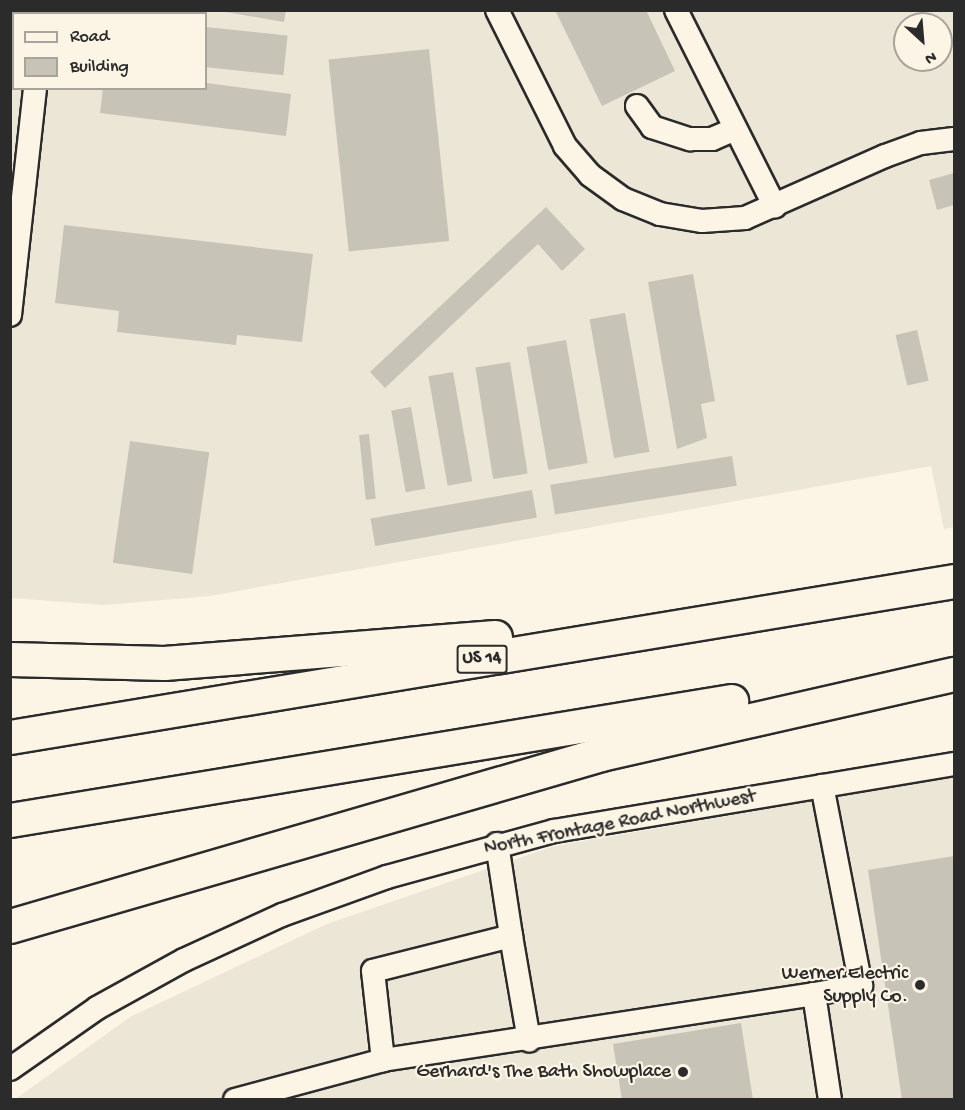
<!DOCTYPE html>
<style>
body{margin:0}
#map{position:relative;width:965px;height:1110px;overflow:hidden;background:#fcf5e5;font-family:"Gochi Hand",sans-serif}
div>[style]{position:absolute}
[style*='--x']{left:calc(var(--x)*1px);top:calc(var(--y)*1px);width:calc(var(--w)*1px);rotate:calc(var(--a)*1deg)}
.built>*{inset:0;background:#ece6d7}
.building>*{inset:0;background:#c8c3b7;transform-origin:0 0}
.roads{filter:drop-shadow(2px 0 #2b2b2b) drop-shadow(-2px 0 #2b2b2b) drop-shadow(0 2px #2b2b2b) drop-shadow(0 -2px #2b2b2b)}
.minor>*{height:22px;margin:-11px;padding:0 11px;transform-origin:11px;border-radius:11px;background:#fcf5e5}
.highway>*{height:33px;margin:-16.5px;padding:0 16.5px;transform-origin:16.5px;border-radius:16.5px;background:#fcf5e5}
.dots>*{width:16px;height:16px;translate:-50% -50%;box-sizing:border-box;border:3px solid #fcf5e5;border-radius:50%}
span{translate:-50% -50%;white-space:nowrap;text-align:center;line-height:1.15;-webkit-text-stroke:4.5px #fcf5e5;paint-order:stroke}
.shield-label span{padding:2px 4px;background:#fcf5e5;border:2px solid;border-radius:4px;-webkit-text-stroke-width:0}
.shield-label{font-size:18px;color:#2b2b2b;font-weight:700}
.street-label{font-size:20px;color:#2b2b2b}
.poi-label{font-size:20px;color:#2b2b2b}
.right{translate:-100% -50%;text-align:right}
.frame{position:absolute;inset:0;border:12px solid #2b2b2b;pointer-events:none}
.legend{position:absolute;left:12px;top:12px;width:195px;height:78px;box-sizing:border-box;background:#fcf5e5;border:2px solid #a8a49b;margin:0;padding:8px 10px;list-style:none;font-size:18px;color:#2b2b2b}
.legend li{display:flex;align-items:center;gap:12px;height:30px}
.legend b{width:30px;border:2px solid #a8a49b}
.north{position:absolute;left:893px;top:12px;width:60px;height:60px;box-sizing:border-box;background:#fcf5e5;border:2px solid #a8a49b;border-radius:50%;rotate:154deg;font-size:16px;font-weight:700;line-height:24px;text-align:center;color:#2b2b2b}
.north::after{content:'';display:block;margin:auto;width:21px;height:27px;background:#2b2b2b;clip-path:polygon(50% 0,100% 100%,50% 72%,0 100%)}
</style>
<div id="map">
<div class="built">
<div style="clip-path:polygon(evenodd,10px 11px,954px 11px,954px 527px,944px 529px,931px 466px,210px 596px,104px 605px,11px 598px,10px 11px,14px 14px,206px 14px,206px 88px,14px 88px,14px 14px,10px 11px,905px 24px,941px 24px,941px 60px,905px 60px,905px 24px)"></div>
<div style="clip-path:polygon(954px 777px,954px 1099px,14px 1100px,130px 1017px,327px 924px,554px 846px)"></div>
</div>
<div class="building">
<div style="clip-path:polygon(214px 10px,286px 10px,284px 22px)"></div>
<div style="clip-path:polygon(555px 10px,646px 10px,675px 71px,602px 106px)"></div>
<div style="left:206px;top:27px;width:82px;height:40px;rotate:6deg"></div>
<div style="left:429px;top:49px;width:193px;height:101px;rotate:84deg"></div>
<div style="clip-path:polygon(206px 83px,291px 94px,286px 136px,100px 113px,103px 88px,206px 88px)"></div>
<div style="clip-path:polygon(954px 173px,954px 205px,937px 210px,929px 180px)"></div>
<div style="clip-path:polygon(546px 207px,585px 249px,562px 271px,538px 244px,385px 388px,370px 372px)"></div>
<div style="clip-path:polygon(64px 225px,313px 254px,302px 342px,237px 335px,236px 345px,117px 332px,119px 311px,55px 303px)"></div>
<div style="clip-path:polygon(693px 274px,715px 401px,701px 404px,707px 438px,677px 449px,648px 282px)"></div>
<div style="left:625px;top:313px;width:141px;height:36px;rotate:80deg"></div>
<div style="left:917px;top:330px;width:52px;height:22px;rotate:77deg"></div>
<div style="left:566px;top:340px;width:125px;height:40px;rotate:80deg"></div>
<div style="left:510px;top:362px;width:113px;height:35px;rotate:81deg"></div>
<div style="left:453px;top:372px;width:111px;height:25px;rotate:80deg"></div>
<div style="left:411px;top:407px;width:83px;height:20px;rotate:80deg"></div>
<div style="left:369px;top:434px;width:65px;height:10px;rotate:84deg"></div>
<div style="left:130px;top:441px;width:80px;height:123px;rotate:8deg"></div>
<div style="left:732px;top:456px;width:30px;height:184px;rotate:81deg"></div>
<div style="left:532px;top:490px;width:28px;height:164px;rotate:80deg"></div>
<div style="clip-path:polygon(954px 856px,954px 1100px,902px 1100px,868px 870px)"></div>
<div style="clip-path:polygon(741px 1023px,753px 1100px,622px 1100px,613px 1044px)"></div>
</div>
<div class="roads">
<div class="minor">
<div style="--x:497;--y:10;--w:152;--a:63.4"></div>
<div style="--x:565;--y:146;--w:38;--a:49"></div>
<div style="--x:590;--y:175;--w:41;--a:36"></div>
<div style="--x:623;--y:199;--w:40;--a:22"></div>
<div style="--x:660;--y:214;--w:43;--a:9.5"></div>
<div style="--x:702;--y:221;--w:43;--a:-4"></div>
<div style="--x:745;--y:218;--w:153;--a:-23.9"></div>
<div style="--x:885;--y:156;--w:38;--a:-20"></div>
<div style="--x:921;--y:143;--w:33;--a:-7"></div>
<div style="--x:676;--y:10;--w:220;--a:63.3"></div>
<div style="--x:44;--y:14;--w:4;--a:-90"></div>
<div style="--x:637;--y:106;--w:26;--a:54"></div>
<div style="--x:652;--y:127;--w:40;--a:18"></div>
<div style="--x:690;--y:139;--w:22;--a:0"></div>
<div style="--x:712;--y:139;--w:25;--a:-23"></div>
<div style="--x:10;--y:315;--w:228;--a:-83.7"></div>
<div style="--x:497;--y:844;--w:93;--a:81.3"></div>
<div style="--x:511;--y:936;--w:142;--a:165.8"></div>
<div style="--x:373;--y:971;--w:90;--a:83.6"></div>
<div style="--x:383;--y:1060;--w:436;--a:-8.7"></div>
<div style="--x:814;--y:994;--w:107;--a:81.4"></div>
<div style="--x:511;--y:936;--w:106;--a:80.2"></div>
<div style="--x:814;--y:994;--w:48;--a:-9.7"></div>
<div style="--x:861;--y:986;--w:204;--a:-101"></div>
<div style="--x:10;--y:1069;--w:106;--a:-35"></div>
<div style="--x:97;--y:1008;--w:99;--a:-28.9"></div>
<div style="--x:184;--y:960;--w:108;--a:-24.7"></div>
<div style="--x:282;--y:915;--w:112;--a:-19.9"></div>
<div style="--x:387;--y:877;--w:173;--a:-15.4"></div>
<div style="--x:554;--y:831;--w:406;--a:-9.5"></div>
<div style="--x:235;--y:1100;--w:153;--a:-15.1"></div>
</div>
<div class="highway">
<div style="--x:10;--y:659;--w:154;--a:1.5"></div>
<div style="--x:164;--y:663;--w:332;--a:-4.5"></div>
<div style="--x:10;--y:737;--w:957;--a:-9.38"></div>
<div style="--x:10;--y:820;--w:731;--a:-9.37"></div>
<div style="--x:10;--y:926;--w:616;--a:-16.23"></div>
<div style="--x:601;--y:754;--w:362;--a:-12.8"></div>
</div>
</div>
<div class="dots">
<div style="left:920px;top:985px;background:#2b2b2b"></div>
<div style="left:683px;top:1072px;background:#2b2b2b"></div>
</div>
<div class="shield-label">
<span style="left:482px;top:659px">US 14</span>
</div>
<div class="street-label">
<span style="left:620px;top:823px;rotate:-11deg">North Frontage Road Northwest</span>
</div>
<div class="poi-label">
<span class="right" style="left:908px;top:986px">Werner Electric<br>Supply Co.</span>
<span class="right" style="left:671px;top:1072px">Gerhard's The Bath Showplace</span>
</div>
<div class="frame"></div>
<ul class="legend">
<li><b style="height:8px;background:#fcf5e5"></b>Road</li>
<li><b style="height:16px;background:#c8c3b7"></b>Building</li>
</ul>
<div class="north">N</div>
</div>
